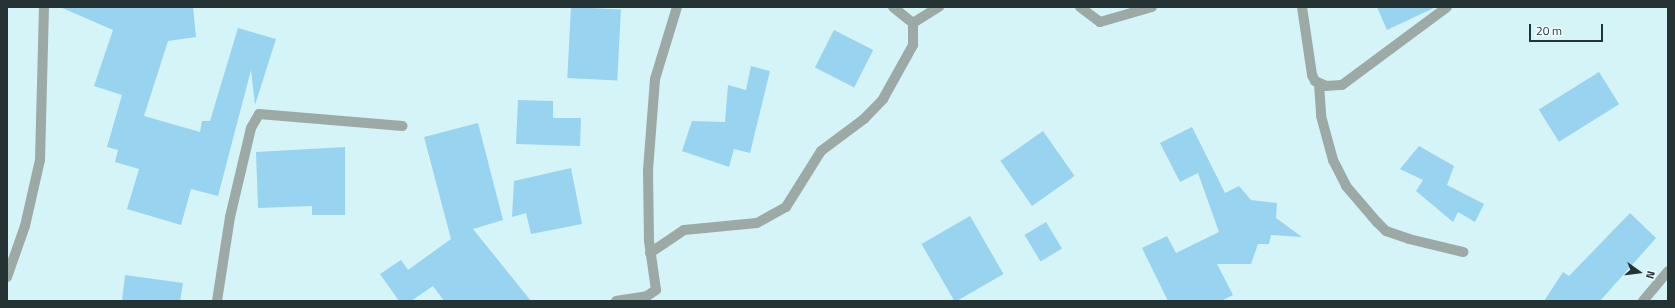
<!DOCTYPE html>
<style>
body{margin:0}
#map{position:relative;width:1675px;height:308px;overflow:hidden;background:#d4f4f7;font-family:"Titillium Web",sans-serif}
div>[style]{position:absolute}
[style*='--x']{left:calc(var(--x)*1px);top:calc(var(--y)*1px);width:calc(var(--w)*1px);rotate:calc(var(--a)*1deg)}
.building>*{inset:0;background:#98d3f0;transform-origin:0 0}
.minor>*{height:10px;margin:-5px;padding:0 5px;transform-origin:5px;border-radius:5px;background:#9ca9a5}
span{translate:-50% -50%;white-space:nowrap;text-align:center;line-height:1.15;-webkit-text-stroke:3px #f0fdfe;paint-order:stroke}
.frame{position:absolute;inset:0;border:8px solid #263334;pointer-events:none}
.north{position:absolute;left:1619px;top:252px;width:40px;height:40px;-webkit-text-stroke:3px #f0fdfe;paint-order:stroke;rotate:104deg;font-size:11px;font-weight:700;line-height:16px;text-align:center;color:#263334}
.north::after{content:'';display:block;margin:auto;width:14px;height:18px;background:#263334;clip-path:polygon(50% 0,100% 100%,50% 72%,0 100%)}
.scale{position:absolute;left:1529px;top:24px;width:74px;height:18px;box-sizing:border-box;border:2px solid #263334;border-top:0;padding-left:5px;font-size:12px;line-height:14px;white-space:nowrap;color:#263334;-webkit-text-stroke:3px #f0fdfe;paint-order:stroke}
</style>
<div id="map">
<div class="building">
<div style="clip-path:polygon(60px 7px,193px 7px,196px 37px,168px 41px,144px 116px,200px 132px,202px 121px,210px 121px,238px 28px,276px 39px,255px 105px,251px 70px,218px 196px,191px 189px,181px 225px,127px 209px,139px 169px,115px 162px,118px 150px,107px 147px,122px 95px,94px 86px,113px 30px)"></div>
<div style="left:571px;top:7px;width:50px;height:71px;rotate:3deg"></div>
<div style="clip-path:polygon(1377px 7px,1436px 7px,1387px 30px)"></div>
<div style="left:834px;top:30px;width:44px;height:42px;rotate:27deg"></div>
<div style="clip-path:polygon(751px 66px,770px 71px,750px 153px,734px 149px,729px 167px,682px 151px,692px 121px,725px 122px,728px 85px,746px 90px)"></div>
<div style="left:1599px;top:72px;width:38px;height:71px;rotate:58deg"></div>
<div style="clip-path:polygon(518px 100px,553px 101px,553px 118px,581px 118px,580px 146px,516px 144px)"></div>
<div style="clip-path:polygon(478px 123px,503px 220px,473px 229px,531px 301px,444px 301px,433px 286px,411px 301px,399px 301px,380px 274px,401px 260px,408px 270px,451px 239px,424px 137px)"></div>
<div style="clip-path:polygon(1192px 127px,1225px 193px,1239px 186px,1251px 200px,1277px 203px,1276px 218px,1302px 237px,1271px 235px,1269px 244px,1258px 244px,1251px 264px,1217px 264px,1233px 295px,1221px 301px,1168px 301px,1142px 248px,1167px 236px,1176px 253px,1219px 232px,1198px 173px,1180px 182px,1160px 143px)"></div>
<div style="left:1043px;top:131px;width:55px;height:52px;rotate:55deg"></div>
<div style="clip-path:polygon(1419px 146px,1454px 166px,1447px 185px,1484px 204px,1475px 222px,1458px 212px,1453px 222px,1416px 191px,1423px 180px,1400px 169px)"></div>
<div style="clip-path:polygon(345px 147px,345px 215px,312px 215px,312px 206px,258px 208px,256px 152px)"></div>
<div style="clip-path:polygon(571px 168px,582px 224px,531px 234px,526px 213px,512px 217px,514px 181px)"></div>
<div style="clip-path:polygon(1630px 213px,1656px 238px,1600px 301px,1544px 301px,1563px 272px,1569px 276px)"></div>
<div style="left:970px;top:216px;width:67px;height:56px;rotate:60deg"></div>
<div style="left:1046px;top:222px;width:31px;height:25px;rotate:59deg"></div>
<div style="clip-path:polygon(125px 275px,183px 283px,180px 301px,122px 301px)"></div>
</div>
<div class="minor">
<div style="--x:893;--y:7;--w:26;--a:39"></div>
<div style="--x:913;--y:23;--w:31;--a:-32"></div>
<div style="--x:1080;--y:7;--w:25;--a:37"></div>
<div style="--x:1100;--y:22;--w:54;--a:-16.1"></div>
<div style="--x:1302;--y:7;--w:69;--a:81.6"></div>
<div style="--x:1312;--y:75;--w:7;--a:63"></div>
<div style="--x:1315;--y:81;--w:12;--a:24"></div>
<div style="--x:1326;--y:86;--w:16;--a:-4"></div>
<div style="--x:1342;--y:85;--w:131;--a:-36.6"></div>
<div style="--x:1319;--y:84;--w:32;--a:86"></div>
<div style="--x:1321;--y:116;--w:46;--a:74.7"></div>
<div style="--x:1333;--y:160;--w:29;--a:63"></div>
<div style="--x:1346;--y:186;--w:48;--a:49.3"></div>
<div style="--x:1377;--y:222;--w:13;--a:45"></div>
<div style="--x:1386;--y:231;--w:24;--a:19"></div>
<div style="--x:1409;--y:239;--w:56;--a:13.5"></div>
<div style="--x:650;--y:253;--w:41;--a:-34.1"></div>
<div style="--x:684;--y:230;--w:73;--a:-5.5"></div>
<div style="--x:757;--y:223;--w:33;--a:-29"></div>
<div style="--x:786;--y:207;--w:66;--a:-58"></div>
<div style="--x:821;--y:151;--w:54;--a:-36.7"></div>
<div style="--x:864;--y:119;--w:28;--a:-46"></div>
<div style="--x:883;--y:99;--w:62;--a:-60.9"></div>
<div style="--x:913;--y:45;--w:22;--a:-90"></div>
<div style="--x:7;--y:277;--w:54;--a:-70.6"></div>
<div style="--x:25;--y:226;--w:68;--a:-77.2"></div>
<div style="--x:40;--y:160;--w:153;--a:-88.5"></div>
<div style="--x:217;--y:301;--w:85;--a:-81.2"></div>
<div style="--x:230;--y:217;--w:91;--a:-76.7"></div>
<div style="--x:251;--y:128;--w:16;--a:-60"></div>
<div style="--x:259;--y:114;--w:144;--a:4.8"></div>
<div style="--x:616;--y:301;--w:31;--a:-9"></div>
<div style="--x:647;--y:296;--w:11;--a:-34"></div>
<div style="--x:656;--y:290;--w:49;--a:-98.1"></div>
<div style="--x:649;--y:241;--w:71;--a:-90.8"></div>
<div style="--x:648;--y:170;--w:91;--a:-85.6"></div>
<div style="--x:655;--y:79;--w:75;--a:-73"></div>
<div style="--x:1643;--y:301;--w:39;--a:-50"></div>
</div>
<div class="frame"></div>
<div class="north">N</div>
<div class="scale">20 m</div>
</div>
